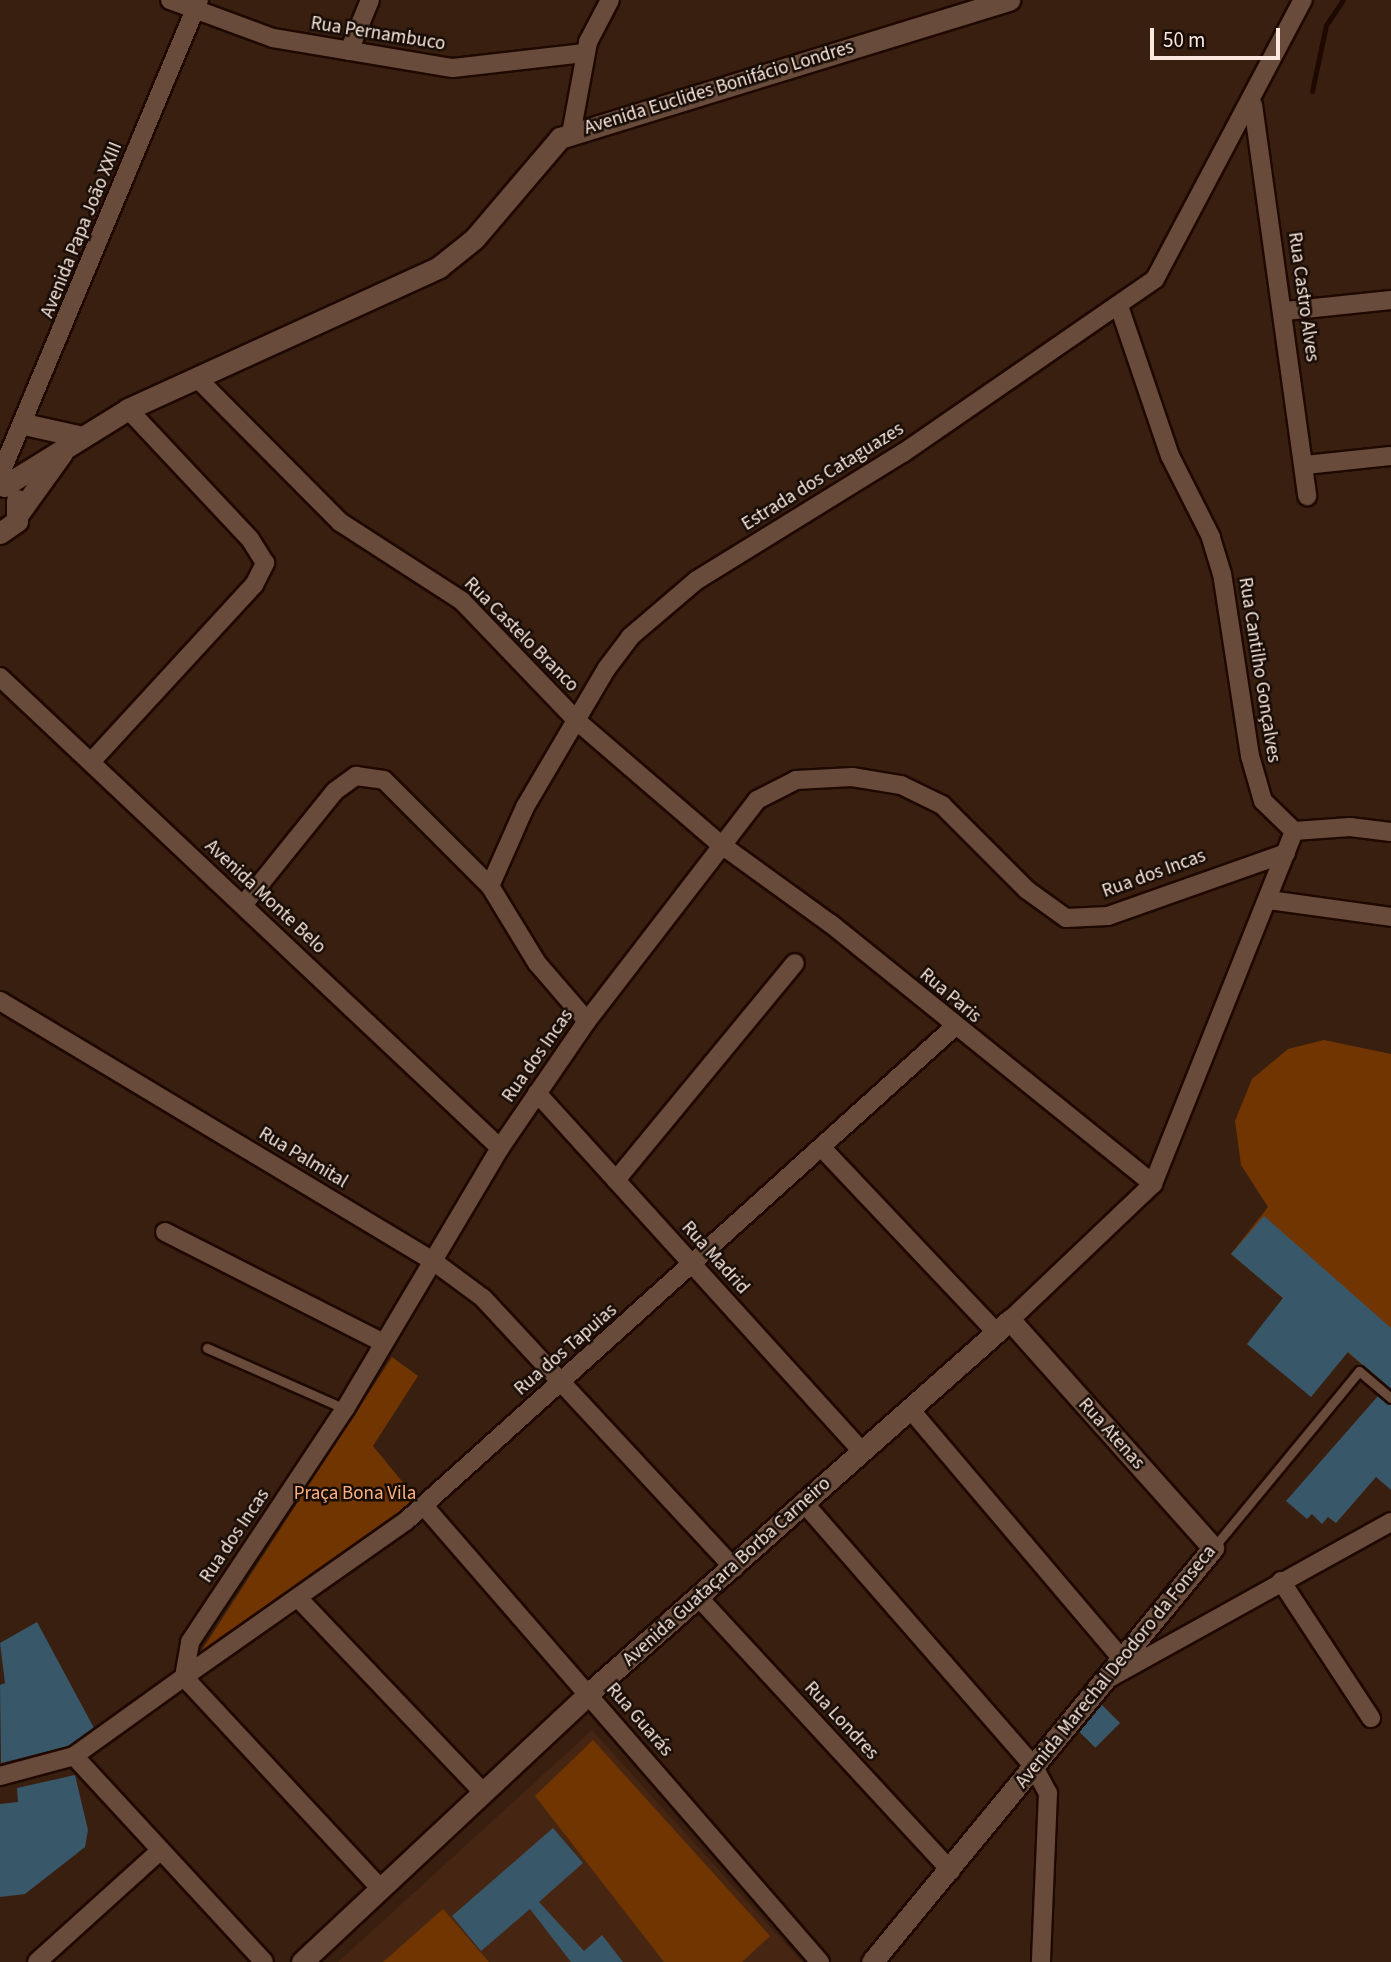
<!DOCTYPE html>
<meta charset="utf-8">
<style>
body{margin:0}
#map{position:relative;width:1391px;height:1962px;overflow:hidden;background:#381f0f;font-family:"Source Sans 3",sans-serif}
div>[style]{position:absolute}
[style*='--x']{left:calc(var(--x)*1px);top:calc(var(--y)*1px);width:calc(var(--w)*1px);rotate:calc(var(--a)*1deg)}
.built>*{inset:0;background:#462612}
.green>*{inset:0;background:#713502}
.stream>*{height:5px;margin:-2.5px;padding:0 2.5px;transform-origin:2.5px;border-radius:2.5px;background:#1e0900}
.building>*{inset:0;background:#38586a;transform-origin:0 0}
.roads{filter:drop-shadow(2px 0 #1e0800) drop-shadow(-2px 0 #1e0800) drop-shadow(0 2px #1e0800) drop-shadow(0 -2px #1e0800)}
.service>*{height:9px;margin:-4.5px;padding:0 4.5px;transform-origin:4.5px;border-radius:4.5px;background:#684b3a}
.minor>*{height:18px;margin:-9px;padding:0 9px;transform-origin:9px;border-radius:9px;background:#684b3a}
.tertiary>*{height:21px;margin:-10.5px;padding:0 10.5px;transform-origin:10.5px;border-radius:10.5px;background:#684b3a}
span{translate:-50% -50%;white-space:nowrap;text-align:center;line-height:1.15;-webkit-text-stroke:5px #170c06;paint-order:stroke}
.street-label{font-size:19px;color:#fae8de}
.park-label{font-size:19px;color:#fcb081}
.scale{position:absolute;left:1150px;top:28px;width:130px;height:32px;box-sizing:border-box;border:4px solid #fae8de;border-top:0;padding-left:9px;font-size:21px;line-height:24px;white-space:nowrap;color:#fae8de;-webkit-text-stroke:5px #170c06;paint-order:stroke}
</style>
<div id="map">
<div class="built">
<div style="clip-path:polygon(592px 1730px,802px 1962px,338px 1962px)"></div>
</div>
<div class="green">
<div style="clip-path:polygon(1324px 1040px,1391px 1054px,1391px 1389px,1231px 1254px,1268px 1207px,1241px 1165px,1235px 1121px,1252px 1079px,1288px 1049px)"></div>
<div style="clip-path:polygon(392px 1357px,418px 1376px,373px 1446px,419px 1502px,194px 1662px)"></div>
<div style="clip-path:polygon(593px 1740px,770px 1936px,742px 1962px,664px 1962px,535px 1796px)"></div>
<div style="clip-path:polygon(443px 1909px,489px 1962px,383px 1962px)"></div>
</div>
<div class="stream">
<div style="--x:1312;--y:91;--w:67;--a:-78"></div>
<div style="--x:1326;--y:25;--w:30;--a:-56"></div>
</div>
<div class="building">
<div style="clip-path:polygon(1264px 1216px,1391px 1328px,1391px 1389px,1348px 1352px,1311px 1397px,1247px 1344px,1283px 1298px,1231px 1254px)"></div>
<div style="clip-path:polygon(1378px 1396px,1391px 1405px,1391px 1490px,1376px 1477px,1336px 1523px,1328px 1517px,1322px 1524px,1312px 1514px,1307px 1519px,1286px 1501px)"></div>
<div style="clip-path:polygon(37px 1622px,94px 1728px,69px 1746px,1px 1763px,0 1685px,5px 1683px,0 1643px)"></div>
<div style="left:1101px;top:1704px;width:27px;height:35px;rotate:45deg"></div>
<div style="clip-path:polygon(75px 1775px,88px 1830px,85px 1847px,25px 1894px,0 1897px,0 1804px,18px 1802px,17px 1788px)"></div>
<div style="clip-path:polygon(553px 1828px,583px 1863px,539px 1902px,584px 1951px,602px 1935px,623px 1962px,571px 1962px,530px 1909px,481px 1951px,452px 1916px)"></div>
</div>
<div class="roads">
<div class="service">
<div style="--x:207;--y:1348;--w:151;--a:23.8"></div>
<div style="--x:1214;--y:1547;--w:228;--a:-50.5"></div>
<div style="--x:1359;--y:1371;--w:42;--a:40.2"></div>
</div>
<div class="minor">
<div style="--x:170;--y:0;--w:110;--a:20.3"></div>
<div style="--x:273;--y:38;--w:182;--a:9.5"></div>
<div style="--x:453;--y:68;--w:132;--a:-6.5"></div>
<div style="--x:349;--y:51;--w:55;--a:-67.6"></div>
<div style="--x:1253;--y:105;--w:395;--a:82.1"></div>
<div style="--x:571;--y:134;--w:94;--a:-79.5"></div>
<div style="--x:588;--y:42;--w:47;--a:-62.4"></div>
<div style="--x:1285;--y:311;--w:107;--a:-5.9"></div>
<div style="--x:197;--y:378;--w:203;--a:45.2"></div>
<div style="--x:340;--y:522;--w:145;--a:32.9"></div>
<div style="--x:462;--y:601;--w:166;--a:46.2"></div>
<div style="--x:577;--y:721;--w:187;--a:40.7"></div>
<div style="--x:719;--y:843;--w:138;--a:35.9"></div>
<div style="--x:831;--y:924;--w:414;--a:38.9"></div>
<div style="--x:1305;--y:465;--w:86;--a:-6"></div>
<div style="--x:0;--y:475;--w:515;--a:-67.27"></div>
<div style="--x:0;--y:677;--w:687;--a:43.29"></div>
<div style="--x:91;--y:762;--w:241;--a:-47.4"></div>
<div style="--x:254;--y:585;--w:25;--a:-63"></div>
<div style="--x:265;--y:563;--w:28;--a:-122"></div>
<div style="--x:250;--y:539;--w:178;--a:-133.2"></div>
<div style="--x:1294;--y:831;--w:56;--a:-4.1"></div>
<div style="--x:1350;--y:827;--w:41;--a:7"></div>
<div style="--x:1269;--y:900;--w:123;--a:7.9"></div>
<div style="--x:243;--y:905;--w:146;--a:-51.1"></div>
<div style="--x:335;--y:791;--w:26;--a:-36"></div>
<div style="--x:356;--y:776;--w:28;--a:8"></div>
<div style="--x:384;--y:780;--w:150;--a:45"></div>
<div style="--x:0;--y:1001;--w:505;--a:30.98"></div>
<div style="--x:433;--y:1261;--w:62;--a:36.5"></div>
<div style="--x:483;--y:1298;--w:369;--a:47.1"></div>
<div style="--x:587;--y:1021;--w:77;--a:-130.8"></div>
<div style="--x:537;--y:963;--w:90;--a:-121.4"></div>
<div style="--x:490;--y:886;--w:86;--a:-66.1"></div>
<div style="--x:525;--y:807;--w:161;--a:-59.5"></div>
<div style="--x:607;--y:668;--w:39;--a:-53"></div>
<div style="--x:630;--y:637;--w:88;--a:-40.4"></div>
<div style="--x:697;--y:580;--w:242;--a:-31.7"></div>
<div style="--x:903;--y:453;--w:306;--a:-34.6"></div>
<div style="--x:1155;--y:279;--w:316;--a:-62.1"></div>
<div style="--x:537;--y:1093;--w:484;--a:47.8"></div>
<div style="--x:822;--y:1148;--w:255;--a:46.6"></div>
<div style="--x:616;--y:1180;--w:281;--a:-50.5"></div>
<div style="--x:165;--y:1232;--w:243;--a:26.9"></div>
<div style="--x:1010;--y:1320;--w:197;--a:-43.6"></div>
<div style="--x:1153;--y:1184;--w:380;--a:-68.2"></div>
<div style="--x:1294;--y:831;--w:43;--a:-135.9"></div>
<div style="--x:1263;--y:801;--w:47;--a:-106.1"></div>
<div style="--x:1250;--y:756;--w:184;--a:-98.7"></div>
<div style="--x:1222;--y:574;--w:39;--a:-107"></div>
<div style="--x:1211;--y:537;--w:91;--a:-116.8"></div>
<div style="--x:1170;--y:456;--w:155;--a:-108.8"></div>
<div style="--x:910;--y:1409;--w:325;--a:49.7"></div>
<div style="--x:804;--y:1503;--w:350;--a:48.9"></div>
<div style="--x:1034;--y:1767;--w:30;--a:62"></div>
<div style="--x:1048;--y:1793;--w:169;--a:92.4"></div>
<div style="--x:424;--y:1506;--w:604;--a:49.03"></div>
<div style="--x:1281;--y:1581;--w:164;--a:56.7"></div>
<div style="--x:299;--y:1599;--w:267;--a:46.4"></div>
<div style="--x:700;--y:1599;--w:370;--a:47.3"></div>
<div style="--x:1106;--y:1680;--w:326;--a:-29"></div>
<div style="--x:74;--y:1756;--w:280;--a:47.3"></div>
<div style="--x:0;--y:1776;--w:77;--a:-15.1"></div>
<div style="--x:74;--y:1756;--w:135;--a:-35.7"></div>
<div style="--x:184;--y:1677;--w:36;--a:-80"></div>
<div style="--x:190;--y:1642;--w:280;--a:-56.4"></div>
<div style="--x:345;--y:1409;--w:304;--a:-59.3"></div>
<div style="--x:500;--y:1148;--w:154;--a:-55.6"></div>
<div style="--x:587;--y:1021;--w:279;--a:-52.4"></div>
<div style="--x:757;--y:800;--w:44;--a:-27.1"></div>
<div style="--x:796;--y:780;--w:56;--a:-3.1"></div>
<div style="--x:852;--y:777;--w:50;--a:9.3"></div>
<div style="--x:901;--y:785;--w:46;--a:26"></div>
<div style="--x:942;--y:805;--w:120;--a:45"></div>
<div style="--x:1027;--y:890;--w:48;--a:35.7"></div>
<div style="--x:1066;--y:918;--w:42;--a:-2.7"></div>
<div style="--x:1108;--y:916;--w:189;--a:-19.5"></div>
<div style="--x:381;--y:1889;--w:289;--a:-132.9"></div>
<div style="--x:184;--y:1677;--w:271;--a:-35.1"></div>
<div style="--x:406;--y:1521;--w:738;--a:-42.03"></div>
<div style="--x:37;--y:1962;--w:166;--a:-42.1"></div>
</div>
<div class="tertiary">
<div style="--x:24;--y:424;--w:60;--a:12.4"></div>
<div style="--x:4;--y:486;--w:146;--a:-31.8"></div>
<div style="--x:128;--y:409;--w:342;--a:-24.5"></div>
<div style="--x:439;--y:267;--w:45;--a:-38.7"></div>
<div style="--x:474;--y:239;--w:133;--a:-49.6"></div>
<div style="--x:560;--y:138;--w:470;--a:-17.1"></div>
<div style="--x:19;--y:513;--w:74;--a:-54.4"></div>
<div style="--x:0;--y:533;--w:21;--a:-35"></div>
<div style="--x:17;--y:521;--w:21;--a:-90"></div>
<div style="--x:302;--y:1962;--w:392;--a:-43.1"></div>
<div style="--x:588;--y:1694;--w:564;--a:-41.55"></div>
<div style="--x:1010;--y:1320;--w:305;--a:48.3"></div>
<div style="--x:1213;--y:1548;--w:536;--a:129.48"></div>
</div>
</div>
<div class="street-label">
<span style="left:378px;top:34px;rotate:9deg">Rua Pernambuco</span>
<span style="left:719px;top:88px;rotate:-17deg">Avenida Euclides Bonifácio Londres</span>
<span style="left:82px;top:230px;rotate:-68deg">Avenida Papa João XXIII</span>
<span style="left:1303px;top:297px;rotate:82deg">Rua Castro Alves</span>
<span style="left:823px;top:477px;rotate:-32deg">Estrada dos Cataguazes</span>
<span style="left:521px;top:635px;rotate:45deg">Rua Castelo Branco</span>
<span style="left:1259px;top:670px;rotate:81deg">Rua Cantilho Gonçalves</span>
<span style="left:1154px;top:874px;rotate:-20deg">Rua dos Incas</span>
<span style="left:265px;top:897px;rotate:43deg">Avenida Monte Belo</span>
<span style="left:950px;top:996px;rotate:40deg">Rua Paris</span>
<span style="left:538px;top:1056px;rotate:-55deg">Rua dos Incas</span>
<span style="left:303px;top:1158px;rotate:31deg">Rua Palmital</span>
<span style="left:715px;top:1258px;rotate:48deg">Rua Madrid</span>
<span style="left:566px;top:1350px;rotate:-41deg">Rua dos Tapuias</span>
<span style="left:1111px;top:1434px;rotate:48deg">Rua Atenas</span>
<span style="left:235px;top:1536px;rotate:-56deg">Rua dos Incas</span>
<span style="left:727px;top:1572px;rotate:-42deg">Avenida Guataçara Borba Carneiro</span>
<span style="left:1116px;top:1667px;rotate:-51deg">Avenida Marechal Deodoro da Fonseca</span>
<span style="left:639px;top:1720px;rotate:49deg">Rua Guarás</span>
<span style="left:841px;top:1721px;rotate:47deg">Rua Londres</span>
</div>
<div class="park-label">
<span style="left:355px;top:1494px">Praça Bona Vila</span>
</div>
<div class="scale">50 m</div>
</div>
